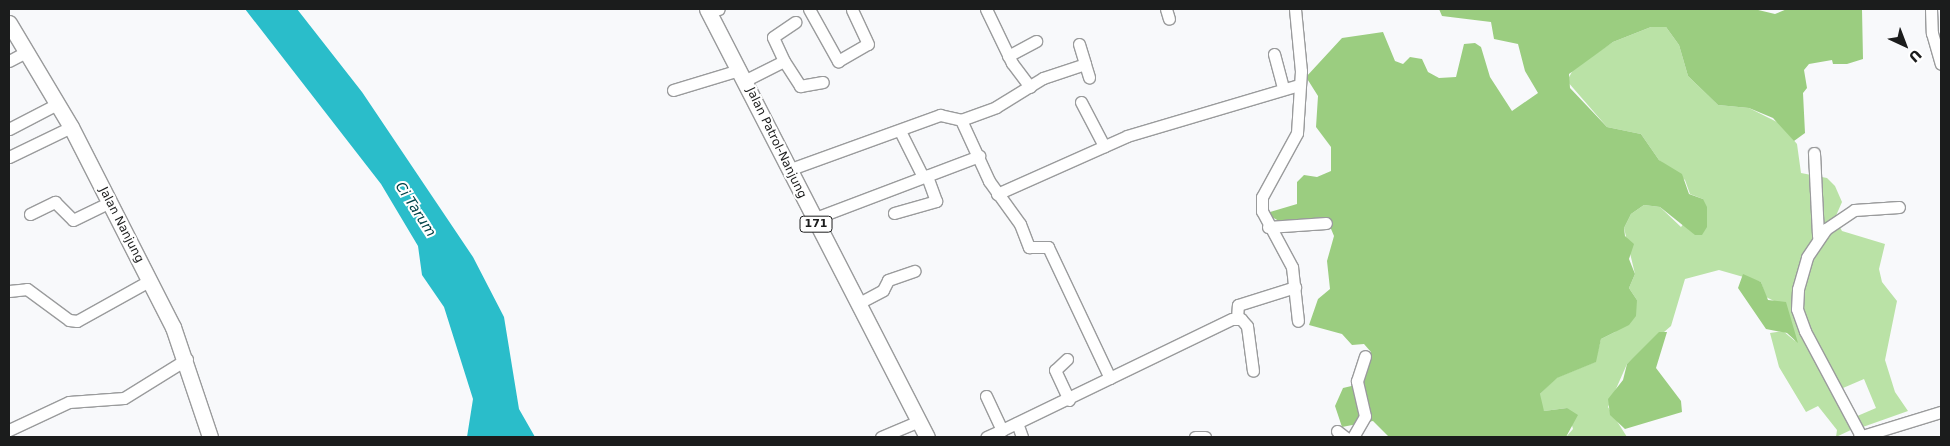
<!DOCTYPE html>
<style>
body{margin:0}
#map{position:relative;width:1950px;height:446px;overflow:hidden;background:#f8f9fb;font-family:"DejaVu Sans",sans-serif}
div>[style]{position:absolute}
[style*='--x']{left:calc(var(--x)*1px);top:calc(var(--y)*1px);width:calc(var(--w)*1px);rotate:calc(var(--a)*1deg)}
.green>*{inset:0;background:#bae2a6}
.forest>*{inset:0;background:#9bcd80}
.water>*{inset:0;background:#2abdca}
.roads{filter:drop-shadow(1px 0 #9a9b9c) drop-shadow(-1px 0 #9a9b9c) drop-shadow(0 1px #9a9b9c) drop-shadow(0 -1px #9a9b9c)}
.minor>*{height:11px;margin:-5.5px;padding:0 5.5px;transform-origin:5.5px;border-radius:5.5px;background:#fff}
.major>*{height:15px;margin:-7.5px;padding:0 7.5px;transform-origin:7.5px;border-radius:7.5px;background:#fff}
span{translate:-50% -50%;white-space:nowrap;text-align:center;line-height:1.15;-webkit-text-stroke:4px #fff;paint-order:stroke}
.shield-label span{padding:1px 4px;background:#fff;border:1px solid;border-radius:4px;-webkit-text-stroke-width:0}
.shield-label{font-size:11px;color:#1b1c1c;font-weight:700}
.street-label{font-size:12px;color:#1b1c1c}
.water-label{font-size:14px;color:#014348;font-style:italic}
.frame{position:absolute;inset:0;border:10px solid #1b1c1c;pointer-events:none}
.north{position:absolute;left:1880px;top:20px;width:50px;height:50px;-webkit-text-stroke:4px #fff;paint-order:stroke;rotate:137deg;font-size:14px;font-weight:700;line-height:20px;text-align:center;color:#1b1c1c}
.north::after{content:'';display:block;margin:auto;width:18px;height:22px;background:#1b1c1c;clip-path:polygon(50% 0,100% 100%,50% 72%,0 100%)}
</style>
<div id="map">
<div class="green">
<div style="clip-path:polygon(1651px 27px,1666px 27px,1679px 45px,1688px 76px,1718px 105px,1749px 108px,1779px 123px,1797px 144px,1801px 173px,1827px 178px,1835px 186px,1842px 202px,1835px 218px,1842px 231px,1885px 244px,1879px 269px,1882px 282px,1897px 301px,1885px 360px,1895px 392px,1908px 411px,1860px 428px,1855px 417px,1876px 408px,1864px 379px,1836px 391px,1853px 429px,1836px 437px,1837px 430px,1818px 406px,1806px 412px,1779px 367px,1770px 333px,1783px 331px,1795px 341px,1776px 302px,1766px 297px,1761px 282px,1719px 270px,1685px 279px,1671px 326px,1627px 364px,1608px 407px,1627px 437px,1566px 437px,1573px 429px,1567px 408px,1544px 411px,1539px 405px,1540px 394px,1556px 378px,1595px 362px,1601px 339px,1615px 332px,1637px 300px,1629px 288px,1635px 274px,1624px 228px,1631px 214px,1644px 205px,1660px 207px,1681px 227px,1703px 199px,1690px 194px,1685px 180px,1659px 160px,1641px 134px,1607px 127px,1567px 81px,1574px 68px,1613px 42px)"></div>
</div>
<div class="forest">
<div style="clip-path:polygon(1439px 9px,1754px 9px,1775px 14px,1787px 9px,1862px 9px,1863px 59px,1847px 64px,1833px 64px,1832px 60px,1809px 64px,1804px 70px,1807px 88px,1803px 93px,1805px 133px,1794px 141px,1773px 118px,1749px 108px,1718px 105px,1688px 76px,1679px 45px,1666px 27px,1651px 27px,1613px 42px,1569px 74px,1570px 88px,1607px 127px,1641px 134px,1659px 160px,1682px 174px,1689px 194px,1703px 199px,1707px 207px,1707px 227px,1702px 235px,1695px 235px,1660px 207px,1644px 205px,1631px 214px,1624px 228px,1625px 236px,1634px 244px,1629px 259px,1635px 274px,1629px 288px,1637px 300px,1636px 316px,1629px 325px,1601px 339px,1596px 362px,1557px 378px,1540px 394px,1544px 411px,1567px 408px,1578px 415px,1566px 437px,1389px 437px,1373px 421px,1342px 427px,1335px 406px,1343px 388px,1360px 384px,1371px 352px,1364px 344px,1352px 345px,1342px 334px,1309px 325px,1318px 299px,1330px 289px,1327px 261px,1334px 236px,1326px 217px,1279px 221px,1270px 216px,1270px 212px,1297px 204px,1297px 182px,1304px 175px,1317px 177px,1331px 171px,1331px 147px,1316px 127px,1318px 96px,1306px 77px,1342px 38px,1383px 32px,1395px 61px,1403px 64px,1410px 57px,1422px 59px,1428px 72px,1439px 78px,1456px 77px,1464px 44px,1475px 43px,1481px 47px,1490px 77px,1512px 111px,1538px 93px,1525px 71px,1518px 44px,1494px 39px,1491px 22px,1442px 16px)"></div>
<div style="clip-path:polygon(1743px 274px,1761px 282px,1768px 300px,1786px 302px,1798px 343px,1787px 333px,1766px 329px,1738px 288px)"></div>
<div style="clip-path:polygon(1659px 332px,1667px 332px,1656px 368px,1681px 401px,1682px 412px,1625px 429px,1610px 415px,1608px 399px,1623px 380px,1627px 364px)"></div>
</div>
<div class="water">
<div style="clip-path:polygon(245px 9px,297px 9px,362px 92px,473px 257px,504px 317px,519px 409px,535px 437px,467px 437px,473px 399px,444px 307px,422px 275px,418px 246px,381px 184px)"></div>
</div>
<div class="roads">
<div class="minor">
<div style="--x:809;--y:9;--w:60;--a:60.9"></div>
<div style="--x:838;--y:61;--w:34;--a:-30"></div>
<div style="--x:868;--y:44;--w:38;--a:-115"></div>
<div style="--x:986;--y:9;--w:60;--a:64.3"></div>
<div style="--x:1012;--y:63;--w:30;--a:53"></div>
<div style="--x:1166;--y:9;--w:10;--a:73"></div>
<div style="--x:1295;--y:9;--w:62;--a:84.5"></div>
<div style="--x:1301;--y:71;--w:62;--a:93.7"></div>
<div style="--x:1297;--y:133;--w:73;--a:118.7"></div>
<div style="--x:1262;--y:197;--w:14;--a:90"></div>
<div style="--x:1262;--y:211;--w:64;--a:61.8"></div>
<div style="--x:1292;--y:267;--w:54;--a:83.7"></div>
<div style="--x:1931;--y:9;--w:24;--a:88"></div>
<div style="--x:1932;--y:33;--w:32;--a:74"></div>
<div style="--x:709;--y:12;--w:10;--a:-17"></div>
<div style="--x:1079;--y:44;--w:21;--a:73"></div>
<div style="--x:1274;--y:54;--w:35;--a:75"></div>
<div style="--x:1008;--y:56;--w:32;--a:-28"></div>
<div style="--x:9;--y:61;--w:19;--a:-28"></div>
<div style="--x:784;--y:61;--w:30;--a:57"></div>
<div style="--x:800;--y:86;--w:23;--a:-10"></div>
<div style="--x:746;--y:80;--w:42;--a:-26.6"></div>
<div style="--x:784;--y:61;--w:26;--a:-115"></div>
<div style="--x:773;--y:37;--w:27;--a:-34"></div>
<div style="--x:673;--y:90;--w:69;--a:-16.9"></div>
<div style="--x:1081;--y:102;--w:50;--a:62.4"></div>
<div style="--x:961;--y:120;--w:67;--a:65.3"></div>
<div style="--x:989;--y:181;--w:53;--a:54.2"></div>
<div style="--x:1020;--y:224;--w:25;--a:69"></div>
<div style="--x:1029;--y:247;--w:19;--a:0"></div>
<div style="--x:1048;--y:247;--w:145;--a:64.7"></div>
<div style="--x:9;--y:129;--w:54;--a:-27.5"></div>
<div style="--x:900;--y:131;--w:51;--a:63.4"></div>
<div style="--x:1814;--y:153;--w:83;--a:87.2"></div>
<div style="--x:9;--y:157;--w:69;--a:-25.8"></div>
<div style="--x:788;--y:170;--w:162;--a:-19.9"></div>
<div style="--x:940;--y:115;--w:22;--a:13"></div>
<div style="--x:961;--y:120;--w:37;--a:-20"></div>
<div style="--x:996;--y:107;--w:55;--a:-31.7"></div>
<div style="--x:1043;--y:78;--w:44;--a:-18.4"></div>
<div style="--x:1085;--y:64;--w:14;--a:73"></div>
<div style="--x:997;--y:194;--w:142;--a:-24"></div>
<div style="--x:1127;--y:136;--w:179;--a:-16.5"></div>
<div style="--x:894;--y:213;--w:44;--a:-15.9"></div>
<div style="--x:936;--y:201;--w:27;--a:-110"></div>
<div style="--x:30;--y:214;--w:28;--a:-26"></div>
<div style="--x:55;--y:202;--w:25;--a:45"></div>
<div style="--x:73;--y:220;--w:41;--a:-25.9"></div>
<div style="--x:813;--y:219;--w:178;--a:-20.8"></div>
<div style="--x:1268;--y:227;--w:58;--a:-3.9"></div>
<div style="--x:9;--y:291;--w:18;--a:-6"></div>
<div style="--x:27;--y:289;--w:52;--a:36.4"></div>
<div style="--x:69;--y:320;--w:8;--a:7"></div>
<div style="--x:77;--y:321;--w:82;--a:-29.1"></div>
<div style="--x:859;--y:303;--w:27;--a:-28"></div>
<div style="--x:883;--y:290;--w:11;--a:-63"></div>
<div style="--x:888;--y:280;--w:28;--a:-19"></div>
<div style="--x:1237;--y:318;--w:13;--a:-86"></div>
<div style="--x:1238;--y:305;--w:60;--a:-17.5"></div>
<div style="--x:1067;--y:359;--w:16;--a:137"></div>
<div style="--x:1055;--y:370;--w:33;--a:65"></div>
<div style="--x:986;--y:396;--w:38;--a:65"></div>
<div style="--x:1002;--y:430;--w:17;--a:156"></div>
<div style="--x:1017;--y:423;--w:15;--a:70"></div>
<div style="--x:9;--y:430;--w:66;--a:-25"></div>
<div style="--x:69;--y:402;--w:55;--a:-4.2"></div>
<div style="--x:124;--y:398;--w:74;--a:-31.8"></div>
<div style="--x:1002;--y:430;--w:255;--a:-25.8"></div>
<div style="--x:1232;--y:319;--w:9;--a:0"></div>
<div style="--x:1241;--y:319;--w:9;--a:49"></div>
<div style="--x:1247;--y:326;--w:45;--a:82.4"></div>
<div style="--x:1337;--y:431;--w:10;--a:37"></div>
<div style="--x:1861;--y:436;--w:119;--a:-118.1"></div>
<div style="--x:1805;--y:331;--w:23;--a:-110"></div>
<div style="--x:1797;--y:309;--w:20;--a:-87"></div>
<div style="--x:1798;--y:289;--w:33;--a:-74"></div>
<div style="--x:1807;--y:257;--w:34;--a:-56"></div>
<div style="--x:1826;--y:229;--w:34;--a:-34"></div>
<div style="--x:1854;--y:210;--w:45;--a:-3.8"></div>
<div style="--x:881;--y:437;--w:41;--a:-22.8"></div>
<div style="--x:1195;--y:437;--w:10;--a:0"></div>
<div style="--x:1353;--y:437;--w:24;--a:-60"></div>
<div style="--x:1365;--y:416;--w:36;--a:-103"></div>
<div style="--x:1357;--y:381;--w:26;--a:-72"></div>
<div style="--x:1859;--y:437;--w:86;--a:-17"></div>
</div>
<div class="major">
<div style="--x:707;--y:9;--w:481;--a:62.8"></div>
<div style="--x:9;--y:23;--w:121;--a:59.2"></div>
<div style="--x:71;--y:127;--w:225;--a:63"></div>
<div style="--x:173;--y:327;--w:116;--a:71.4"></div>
</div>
</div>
<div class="shield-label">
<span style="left:816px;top:224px">171</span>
</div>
<div class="street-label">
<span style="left:776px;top:143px;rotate:64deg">Jalan Patrol-Nanjung</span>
<span style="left:121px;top:225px;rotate:63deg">Jalan Nanjung</span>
</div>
<div class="water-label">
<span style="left:416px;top:209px;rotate:57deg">Ci Tarum</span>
</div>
<div class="frame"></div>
<div class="north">U</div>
</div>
